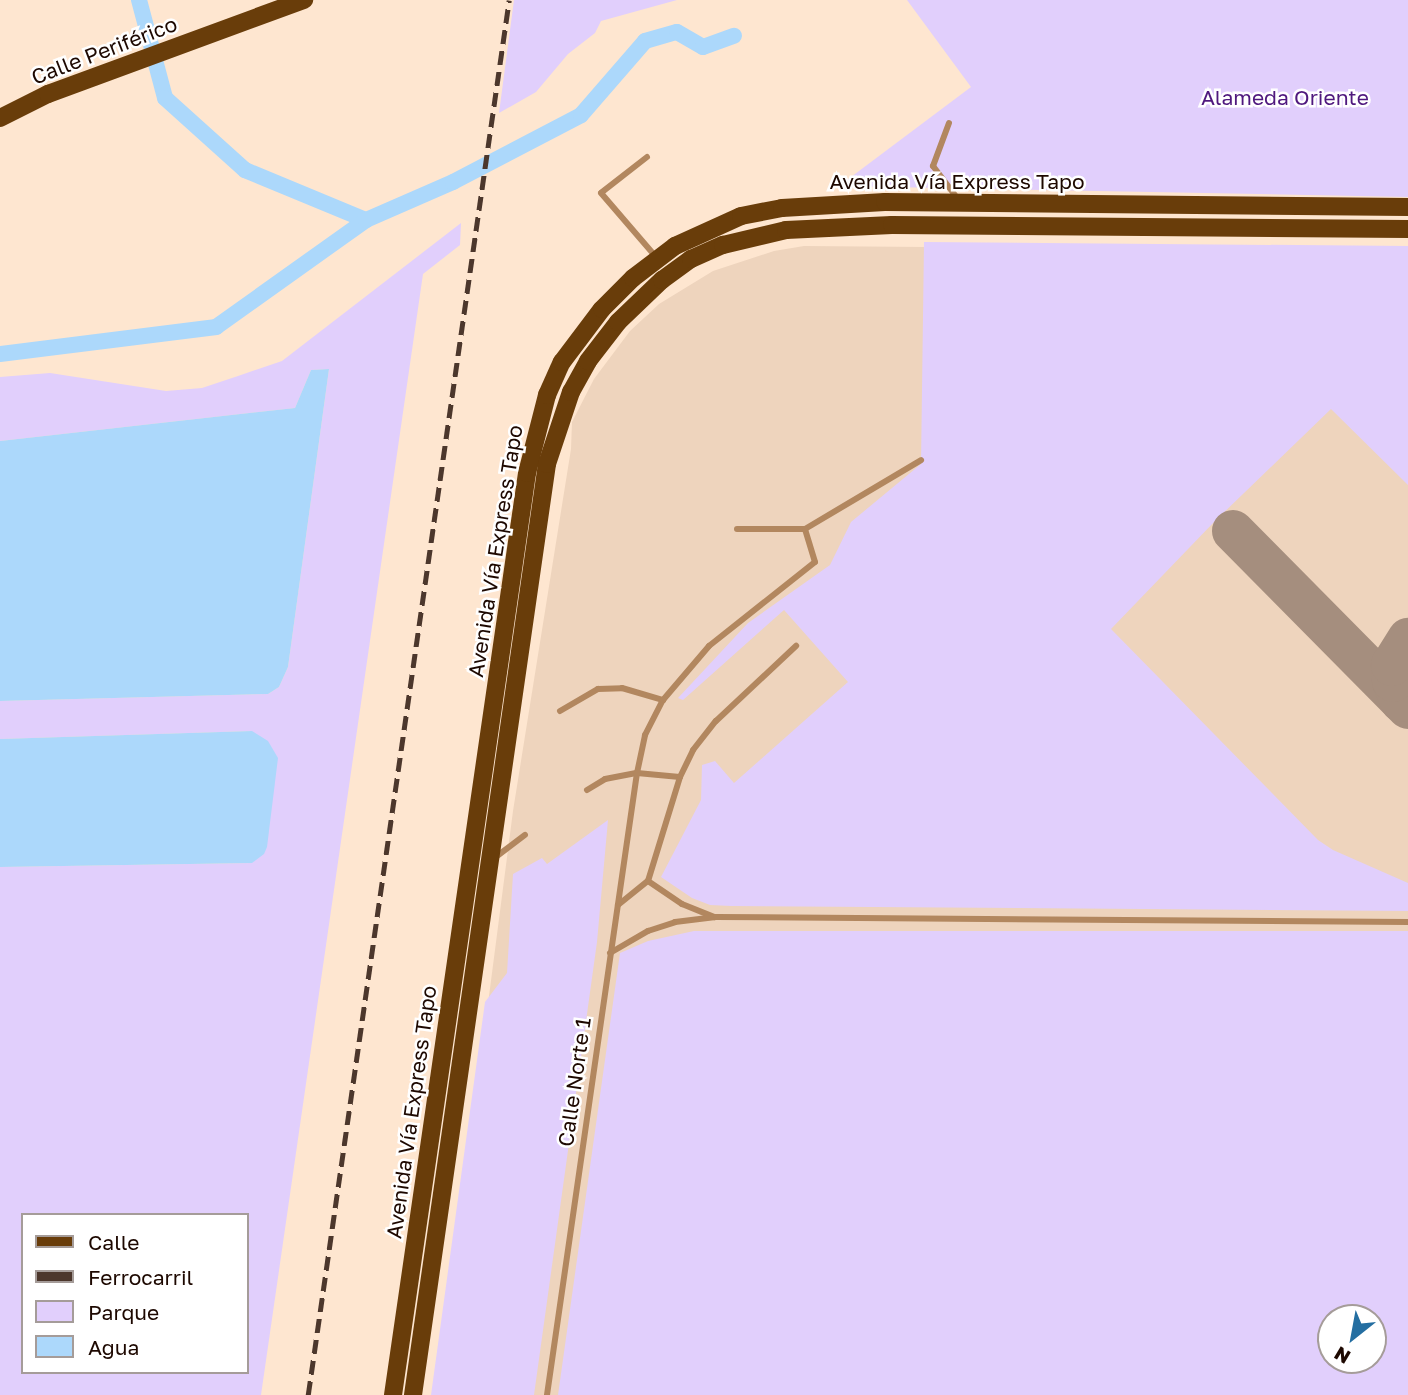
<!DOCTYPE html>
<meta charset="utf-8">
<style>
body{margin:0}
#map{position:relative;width:1408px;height:1395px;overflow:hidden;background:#fee6d0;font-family:"Golos Text",sans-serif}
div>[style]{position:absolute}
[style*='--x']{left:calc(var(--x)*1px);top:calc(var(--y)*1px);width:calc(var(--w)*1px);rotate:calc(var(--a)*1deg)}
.built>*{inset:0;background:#eed4bd}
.green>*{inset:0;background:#e1cffc}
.water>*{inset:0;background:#acd8fb}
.canal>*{height:16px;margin:-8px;padding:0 8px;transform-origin:8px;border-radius:8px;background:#acd8fb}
.taxiway>*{height:42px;margin:-21px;padding:0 21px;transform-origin:21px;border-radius:21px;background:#a58e7e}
.lane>*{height:6px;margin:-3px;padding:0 3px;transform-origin:3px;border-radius:3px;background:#b2875f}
.primary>*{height:18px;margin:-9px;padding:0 9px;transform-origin:9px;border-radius:9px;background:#693d0a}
.rail>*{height:4.5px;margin-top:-2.25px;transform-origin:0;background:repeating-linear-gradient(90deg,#4c372c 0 14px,transparent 0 21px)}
span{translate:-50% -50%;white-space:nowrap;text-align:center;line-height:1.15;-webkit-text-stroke:5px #fff;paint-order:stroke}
.street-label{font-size:21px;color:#1d0800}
.park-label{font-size:21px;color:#4f187e}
.legend{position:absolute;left:21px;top:1213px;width:228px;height:161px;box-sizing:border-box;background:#fff;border:2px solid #a59c99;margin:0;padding:9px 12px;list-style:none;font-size:21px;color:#1d0800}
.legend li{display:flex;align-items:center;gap:14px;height:35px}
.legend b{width:35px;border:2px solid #a59c99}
.north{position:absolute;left:1317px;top:1304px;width:70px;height:70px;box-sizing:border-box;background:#fff;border:2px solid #a59c99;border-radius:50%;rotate:211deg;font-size:19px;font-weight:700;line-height:28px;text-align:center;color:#1d0800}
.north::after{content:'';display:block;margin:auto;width:24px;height:32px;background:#246ea1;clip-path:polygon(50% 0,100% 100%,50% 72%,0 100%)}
</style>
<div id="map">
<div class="built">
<div style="clip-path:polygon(evenodd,804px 246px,1408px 251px,1408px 1395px,432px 1395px,475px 1104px,513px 811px,571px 449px,572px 422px,594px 379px,630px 331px,659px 304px,713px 271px,774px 251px,804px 246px,1331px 1318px,1373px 1318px,1373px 1360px,1331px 1360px,1331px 1318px)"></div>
</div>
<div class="green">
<div style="clip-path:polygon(514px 0,677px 0,601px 21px,595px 33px,568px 54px,536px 92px,499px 113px)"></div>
<div style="clip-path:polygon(907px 0,1408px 0,1408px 197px,839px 186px,971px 87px)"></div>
<div style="clip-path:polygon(evenodd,461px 223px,460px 245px,423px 274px,261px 1395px,0 1395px,0 867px,252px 863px,252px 731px,0 739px,0 701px,268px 694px,279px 687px,288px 667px,329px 369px,311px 370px,295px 408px,0 441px,0 377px,50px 373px,166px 391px,202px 388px,238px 376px,282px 361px,461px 223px,23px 1215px,247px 1215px,247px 1372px,23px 1372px,23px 1215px)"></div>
<div style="clip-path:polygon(924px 242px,1408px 246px,1408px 485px,1331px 409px,1215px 521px,1111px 629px,1318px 840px,1333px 850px,1408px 883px,1408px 911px,731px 906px,710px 905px,692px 898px,661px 877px,701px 800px,702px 765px,715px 761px,734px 783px,848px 682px,784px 610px,683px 700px,678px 698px,748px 623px,830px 565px,851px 522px,921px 464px)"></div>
<div style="clip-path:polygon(608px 820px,597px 942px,534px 1395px,431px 1395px,485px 1002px,507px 973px,513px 874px,542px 858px,547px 864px)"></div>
<div style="clip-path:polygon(evenodd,694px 931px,1408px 931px,1408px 1395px,558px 1395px,620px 953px,648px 941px,694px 931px,1331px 1318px,1373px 1318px,1373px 1360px,1331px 1360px,1331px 1318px)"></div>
</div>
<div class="water">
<div style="clip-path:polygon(329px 369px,288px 667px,279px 687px,268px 694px,0 701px,0 441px,295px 408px,311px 370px)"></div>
<div style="clip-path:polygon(252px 731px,268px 741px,278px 758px,267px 847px,264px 854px,252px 863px,0 867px,0 739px)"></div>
</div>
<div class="canal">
<div style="--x:139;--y:0;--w:101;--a:75.1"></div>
<div style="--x:165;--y:98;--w:108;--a:42"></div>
<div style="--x:245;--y:170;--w:131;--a:22.5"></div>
<div style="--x:0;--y:354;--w:218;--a:-7.1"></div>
<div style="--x:216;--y:327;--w:184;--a:-35.5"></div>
<div style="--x:366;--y:220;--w:95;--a:-23.6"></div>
<div style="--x:453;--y:182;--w:144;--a:-27.6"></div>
<div style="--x:581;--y:115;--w:98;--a:-49.1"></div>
<div style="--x:645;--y:41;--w:33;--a:-16"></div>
<div style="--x:677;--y:32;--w:30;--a:30"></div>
<div style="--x:703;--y:47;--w:33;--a:-20"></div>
</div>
<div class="taxiway">
<div style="--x:1233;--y:531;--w:249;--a:45.3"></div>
<div style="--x:1401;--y:701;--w:22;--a:-112"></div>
<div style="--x:1393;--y:681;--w:16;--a:-94"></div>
<div style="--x:1392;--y:665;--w:31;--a:-58"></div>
</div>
<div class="lane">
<div style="--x:949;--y:123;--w:46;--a:110.4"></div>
<div style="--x:933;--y:166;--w:41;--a:52.9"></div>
<div style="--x:647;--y:157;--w:58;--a:142"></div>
<div style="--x:601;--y:193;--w:84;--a:49.3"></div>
<div style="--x:737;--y:529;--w:68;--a:0"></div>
<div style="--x:805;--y:529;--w:135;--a:-30.7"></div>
<div style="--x:560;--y:711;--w:44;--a:-30.1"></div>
<div style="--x:598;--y:689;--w:24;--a:-2"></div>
<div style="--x:622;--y:688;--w:43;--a:16.3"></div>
<div style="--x:587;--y:790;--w:21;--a:-31"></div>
<div style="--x:605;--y:779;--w:33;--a:-11"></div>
<div style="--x:637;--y:773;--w:43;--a:5.3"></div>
<div style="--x:493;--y:859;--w:40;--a:-37"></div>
<div style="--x:648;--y:881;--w:41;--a:34.1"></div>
<div style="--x:682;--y:904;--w:35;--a:22"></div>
<div style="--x:618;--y:905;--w:38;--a:-39"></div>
<div style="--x:648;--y:881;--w:109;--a:-72.9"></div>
<div style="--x:680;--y:777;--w:30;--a:-64"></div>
<div style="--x:693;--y:750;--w:37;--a:-52"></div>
<div style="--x:716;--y:721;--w:110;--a:-43.2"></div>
<div style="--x:610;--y:953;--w:44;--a:-30.1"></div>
<div style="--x:648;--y:931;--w:28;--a:-18"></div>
<div style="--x:675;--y:922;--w:41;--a:-7"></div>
<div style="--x:716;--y:917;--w:692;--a:0.41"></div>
<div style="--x:547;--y:1395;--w:628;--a:-81.77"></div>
<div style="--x:637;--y:773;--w:39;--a:-78"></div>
<div style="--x:645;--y:735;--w:39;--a:-63"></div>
<div style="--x:663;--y:700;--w:71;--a:-49.6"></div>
<div style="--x:709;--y:646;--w:135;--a:-38.4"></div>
<div style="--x:815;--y:562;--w:34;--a:-107"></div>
</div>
<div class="primary">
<div style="--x:0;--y:118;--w:54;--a:-26.6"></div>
<div style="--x:48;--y:94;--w:273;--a:-20.2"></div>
<div style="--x:393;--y:1395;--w:932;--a:-81.73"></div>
<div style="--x:527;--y:473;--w:81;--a:-75.6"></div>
<div style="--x:547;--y:395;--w:36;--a:-66"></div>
<div style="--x:562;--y:362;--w:66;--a:-53"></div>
<div style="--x:602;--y:309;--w:44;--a:-45"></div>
<div style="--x:633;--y:278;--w:53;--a:-37.3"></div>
<div style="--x:675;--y:246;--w:72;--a:-24.4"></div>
<div style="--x:741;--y:216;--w:42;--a:-11"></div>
<div style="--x:782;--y:208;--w:103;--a:-3.3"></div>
<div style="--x:885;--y:202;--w:523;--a:0.55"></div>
<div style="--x:413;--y:1395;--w:941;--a:-81.81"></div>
<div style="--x:547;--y:464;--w:76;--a:-71.6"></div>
<div style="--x:571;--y:392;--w:35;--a:-61"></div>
<div style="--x:588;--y:361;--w:49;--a:-52.4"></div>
<div style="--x:618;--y:322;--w:61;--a:-43.7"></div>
<div style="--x:662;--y:280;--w:36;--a:-36"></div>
<div style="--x:691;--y:259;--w:35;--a:-24"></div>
<div style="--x:723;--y:245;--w:65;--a:-13.4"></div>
<div style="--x:786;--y:230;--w:106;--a:-2.7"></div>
<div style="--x:892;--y:225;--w:516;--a:0.44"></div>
</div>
<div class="rail">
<div style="--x:308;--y:1395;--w:1409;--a:-81.8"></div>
</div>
<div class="street-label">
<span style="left:104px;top:50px;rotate:-21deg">Calle Periférico</span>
<span style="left:957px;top:181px">Avenida Vía Express Tapo</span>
<span style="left:495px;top:551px;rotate:-81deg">Avenida Vía Express Tapo</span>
<span style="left:574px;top:1082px;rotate:-82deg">Calle Norte 1</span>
<span style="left:411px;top:1112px;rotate:-82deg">Avenida Vía Express Tapo</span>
</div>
<div class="park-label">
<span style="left:1285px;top:97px">Alameda Oriente</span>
</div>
<ul class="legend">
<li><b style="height:9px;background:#693d0a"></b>Calle</li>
<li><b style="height:9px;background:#4c372c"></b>Ferrocarril</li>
<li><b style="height:19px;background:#e1cffc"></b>Parque</li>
<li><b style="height:19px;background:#acd8fb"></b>Agua</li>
</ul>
<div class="north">N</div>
</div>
